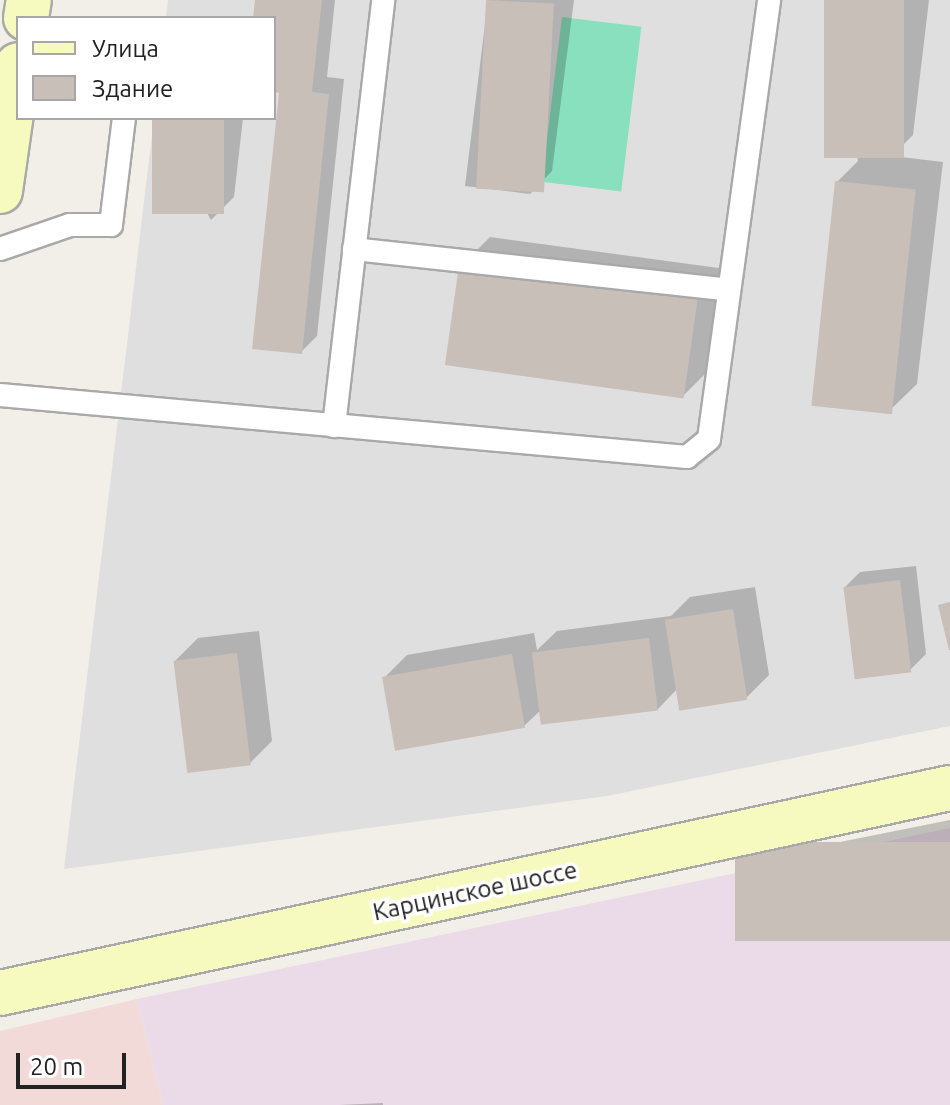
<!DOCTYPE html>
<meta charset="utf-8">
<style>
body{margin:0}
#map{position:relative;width:950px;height:1105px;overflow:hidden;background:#f2efe9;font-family:Ubuntu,sans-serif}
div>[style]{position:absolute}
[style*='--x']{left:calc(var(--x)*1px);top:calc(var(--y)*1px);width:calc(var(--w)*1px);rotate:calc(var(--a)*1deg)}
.residential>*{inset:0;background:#e0dfdf}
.commercial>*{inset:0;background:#f2dad9}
.industrial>*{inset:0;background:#ebdbe8}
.pitch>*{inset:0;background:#88e0be;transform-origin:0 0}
.shadow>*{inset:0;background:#0003}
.building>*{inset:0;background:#c7bfb8;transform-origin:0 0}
.roads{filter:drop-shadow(2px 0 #a9a9a9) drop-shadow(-2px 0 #a9a9a9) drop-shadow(0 2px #a9a9a9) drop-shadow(0 -2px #a9a9a9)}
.lane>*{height:22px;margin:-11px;padding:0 11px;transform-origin:11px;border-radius:11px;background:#fff}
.secondary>*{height:44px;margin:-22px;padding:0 22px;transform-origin:22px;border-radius:22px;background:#f7fabf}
span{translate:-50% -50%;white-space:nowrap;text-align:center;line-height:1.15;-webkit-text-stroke:7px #fff;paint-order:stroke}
.street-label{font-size:24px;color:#222}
.legend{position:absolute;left:16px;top:16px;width:260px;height:104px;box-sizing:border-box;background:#fff;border:2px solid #a7a7a7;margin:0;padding:10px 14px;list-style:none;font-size:24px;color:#222}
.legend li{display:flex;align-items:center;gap:16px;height:40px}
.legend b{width:40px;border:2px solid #a7a7a7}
.scale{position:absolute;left:16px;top:1053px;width:110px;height:36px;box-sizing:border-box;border:4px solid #222;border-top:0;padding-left:10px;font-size:24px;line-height:28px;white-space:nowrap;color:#222;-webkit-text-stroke:6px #fff;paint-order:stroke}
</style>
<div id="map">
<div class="residential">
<div style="clip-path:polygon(168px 0,950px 0,950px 726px,607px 796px,64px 869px,154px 118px,274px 118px,274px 18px,166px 18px)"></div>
</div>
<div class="commercial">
<div style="clip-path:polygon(137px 999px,163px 1105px,0 1105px,0 1031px)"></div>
</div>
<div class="industrial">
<div style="clip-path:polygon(950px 828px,950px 1105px,163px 1105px,137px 999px)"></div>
</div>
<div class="pitch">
<div style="left:562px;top:17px;width:80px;height:166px;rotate:7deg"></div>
</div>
<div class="shadow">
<div style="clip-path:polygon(257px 0,335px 0,327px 77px,344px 79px,317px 336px,301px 352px,282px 91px,274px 90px,274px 18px,255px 18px)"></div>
<div style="clip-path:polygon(488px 0,574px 0,552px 171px,530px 194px,465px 186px)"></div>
<div style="clip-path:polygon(826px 0,929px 0,913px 135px,892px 156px,943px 162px,917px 384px,888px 412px,837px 182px,858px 161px)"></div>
<div style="clip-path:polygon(154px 118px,243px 118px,234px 197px,211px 220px)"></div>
<div style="clip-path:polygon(490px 237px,726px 269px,712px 367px,683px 396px,461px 266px)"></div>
<div style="clip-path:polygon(916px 566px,926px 654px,910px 670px,845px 587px,860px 572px)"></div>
<div style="clip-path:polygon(755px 587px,769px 675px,746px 698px,678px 688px,658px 709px,541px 710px,524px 726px,384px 678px,407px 655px,534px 633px,537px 650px,557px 631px,671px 616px,690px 597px)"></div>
<div style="clip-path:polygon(259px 631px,272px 741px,249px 764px,175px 661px,198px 638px)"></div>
<div style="clip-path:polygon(950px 820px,950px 939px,742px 885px,770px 856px)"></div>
<div style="clip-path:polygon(383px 1103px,383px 1105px,339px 1105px)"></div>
</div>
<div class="building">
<div style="clip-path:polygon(255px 0,322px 0,312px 92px,329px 94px,302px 354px,252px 349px,279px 93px,274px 92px,274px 18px,253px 18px)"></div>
<div style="left:486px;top:0;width:68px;height:189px;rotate:3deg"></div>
<div style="left:824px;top:0;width:80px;height:158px"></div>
<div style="left:152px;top:118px;width:72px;height:96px"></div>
<div style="left:835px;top:181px;width:81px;height:226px;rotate:6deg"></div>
<div style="left:459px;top:265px;width:241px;height:101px;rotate:8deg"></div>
<div style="left:900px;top:580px;width:93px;height:57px;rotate:83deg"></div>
<div style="clip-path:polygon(950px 602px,950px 650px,949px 650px,938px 605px)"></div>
<div style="left:733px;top:609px;width:92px;height:69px;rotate:81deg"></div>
<div style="left:649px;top:638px;width:73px;height:118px;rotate:83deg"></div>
<div style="left:237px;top:653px;width:113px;height:64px;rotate:83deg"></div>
<div style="left:512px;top:654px;width:75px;height:132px;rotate:80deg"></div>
<div style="left:950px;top:842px;width:99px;height:215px;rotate:90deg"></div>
</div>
<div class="roads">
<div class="lane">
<div style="--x:0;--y:249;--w:74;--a:-18.9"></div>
<div style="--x:70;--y:225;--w:41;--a:0"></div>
<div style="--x:111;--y:225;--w:108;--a:-83.1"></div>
<div style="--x:354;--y:249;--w:377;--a:6.2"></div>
<div style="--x:0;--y:395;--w:690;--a:5.16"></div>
<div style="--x:687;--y:457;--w:28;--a:-39"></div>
<div style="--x:709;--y:439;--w:443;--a:-82.2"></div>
<div style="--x:334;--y:426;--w:429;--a:-83.4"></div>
</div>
<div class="secondary">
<div style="--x:26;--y:18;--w:18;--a:-81"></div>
<div style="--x:0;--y:191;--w:127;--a:-81.9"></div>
<div style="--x:0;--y:993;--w:972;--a:-12.18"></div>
</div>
</div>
<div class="street-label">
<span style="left:475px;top:891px;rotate:-12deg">Карцинское шоссе</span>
</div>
<ul class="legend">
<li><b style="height:10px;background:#f7fabf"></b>Улица</li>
<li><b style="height:22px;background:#c7bfb8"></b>Здание</li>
</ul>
<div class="scale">20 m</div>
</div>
